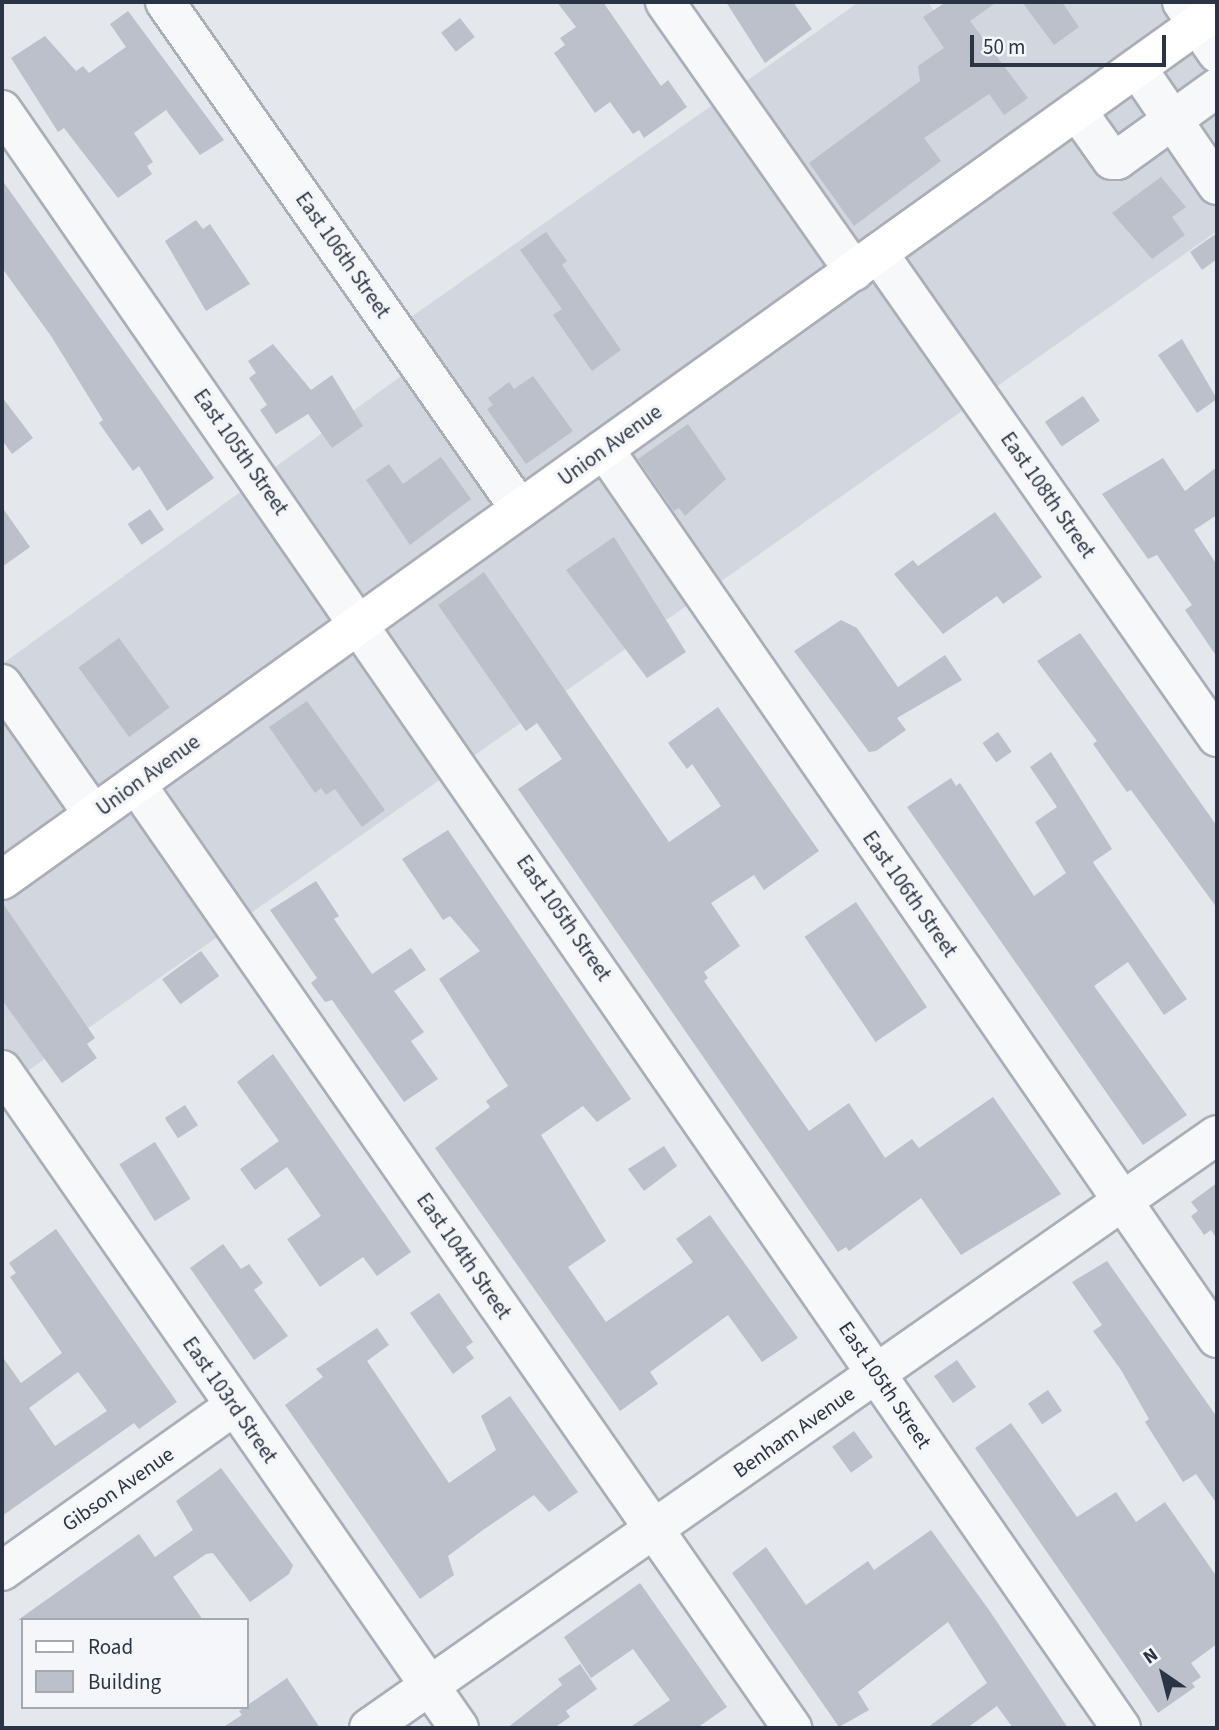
<!DOCTYPE html>
<style>
body{margin:0}
#map{position:relative;width:1219px;height:1730px;overflow:hidden;background:#e4e7ec;font-family:"Source Sans 3",sans-serif}
div>[style]{position:absolute}
[style*='--x']{left:calc(var(--x)*1px);top:calc(var(--y)*1px);width:calc(var(--w)*1px);rotate:calc(var(--a)*1deg)}
.built>*{inset:0;background:#d2d6de}
.building>*{inset:0;background:#bbc0ca;transform-origin:0 0}
.roads{filter:drop-shadow(2px 0 #a9aeb7) drop-shadow(-2px 0 #a9aeb7) drop-shadow(0 2px #a9aeb7) drop-shadow(0 -2px #a9aeb7)}
.minor>*{height:38px;margin:-19px;padding:0 19px;transform-origin:19px;border-radius:19px;background:#f7f8fa}
.major>*{height:38px;margin:-19px;padding:0 19px;transform-origin:19px;border-radius:19px;background:#fff}
span{translate:-50% -50%;white-space:nowrap;text-align:center;line-height:1.15;-webkit-text-stroke:7px #f4f6f9;paint-order:stroke}
.street-label{font-size:21px;color:#2b3445}
.frame{position:absolute;inset:0;border:4px solid #2b3445;pointer-events:none}
.legend{position:absolute;left:21px;top:1618px;width:228px;height:91px;box-sizing:border-box;background:#f4f6f9;border:2px solid #a4a8b1;margin:0;padding:9px 12px;list-style:none;font-size:21px;color:#2b3445}
.legend li{display:flex;align-items:center;gap:14px;height:35px}
.legend b{width:35px;border:2px solid #a4a8b1}
.north{position:absolute;left:1128px;top:1639px;width:70px;height:70px;-webkit-text-stroke:5px #f4f6f9;paint-order:stroke;rotate:325deg;font-size:19px;font-weight:700;line-height:28px;text-align:center;color:#2b3445}
.north::after{content:'';display:block;margin:auto;width:24px;height:32px;background:#2b3445;clip-path:polygon(50% 0,100% 100%,50% 72%,0 100%)}
.scale{position:absolute;left:970px;top:35px;width:196px;height:32px;box-sizing:border-box;border:4px solid #2b3445;border-top:0;padding-left:9px;font-size:21px;line-height:24px;white-space:nowrap;color:#2b3445;-webkit-text-stroke:5px #f4f6f9;paint-order:stroke}
</style>
<div id="map">
<div class="built">
<div style="clip-path:polygon(859px 2px,928px 2px,937px 16px,957px 2px,1217px 2px,1217px 231px,2px 1089px,2px 664px,418px 364px,394px 329px)"></div>
</div>
<div class="building">
<div style="clip-path:polygon(557px 2px,603px 2px,661px 86px,668px 80px,687px 107px,644px 138px,639px 130px,633px 134px,610px 102px,595px 113px,554px 53px,565px 45px,560px 38px,576px 27px)"></div>
<div style="clip-path:polygon(726px 2px,793px 2px,812px 29px,765px 63px)"></div>
<div style="clip-path:polygon(946px 2px,997px 2px,970px 21px,1028px 98px,1004px 115px,989px 94px,924px 138px,941px 161px,854px 226px,809px 163px,920px 81px,918px 66px,944px 48px,923px 17px)"></div>
<div style="clip-path:polygon(1022px 2px,1062px 2px,1079px 27px,1054px 45px)"></div>
<div style="clip-path:polygon(128px 11px,224px 140px,200px 155px,166px 110px,134px 133px,153px 162px,147px 166px,152px 174px,118px 198px,64px 128px,58px 132px,11px 58px,45px 36px,76px 71px,83px 66px,89px 73px,126px 47px,110px 24px)"></div>
<div style="left:460px;top:18px;width:24px;height:24px;rotate:52deg"></div>
<div style="clip-path:polygon(1161px 177px,1186px 207px,1172px 217px,1185px 235px,1152px 259px,1112px 213px)"></div>
<div style="clip-path:polygon(2px 180px,214px 478px,167px 511px,139px 466px,133px 471px,99px 423px,103px 420px,51px 336px,2px 268px)"></div>
<div style="clip-path:polygon(196px 220px,203px 229px,210px 224px,250px 284px,206px 311px,165px 241px)"></div>
<div style="clip-path:polygon(546px 232px,567px 261px,562px 265px,621px 350px,592px 371px,553px 315px,562px 309px,520px 250px)"></div>
<div style="clip-path:polygon(1217px 233px,1217px 259px,1202px 270px,1190px 252px)"></div>
<div style="clip-path:polygon(1182px 339px,1217px 399px,1197px 413px,1158px 355px)"></div>
<div style="clip-path:polygon(273px 344px,311px 390px,332px 375px,363px 426px,332px 448px,308px 414px,276px 434px,260px 410px,267px 405px,249px 378px,256px 373px,248px 361px)"></div>
<div style="clip-path:polygon(533px 376px,573px 431px,526px 464px,487px 409px,493px 405px,488px 398px,509px 382px,514px 389px)"></div>
<div style="left:1083px;top:396px;width:30px;height:46px;rotate:56deg"></div>
<div style="clip-path:polygon(2px 397px,33px 438px,12px 454px,2px 440px)"></div>
<div style="clip-path:polygon(688px 424px,726px 479px,685px 516px,679px 508px,674px 511px,638px 459px)"></div>
<div style="clip-path:polygon(441px 457px,471px 499px,410px 545px,366px 480px,389px 464px,403px 484px)"></div>
<div style="clip-path:polygon(1163px 458px,1185px 491px,1217px 467px,1217px 515px,1194px 530px,1217px 565px,1217px 657px,1185px 610px,1192px 605px,1157px 555px,1148px 559px,1102px 494px)"></div>
<div style="clip-path:polygon(2px 507px,30px 547px,2px 567px)"></div>
<div style="left:150px;top:509px;width:25px;height:27px;rotate:56deg"></div>
<div style="clip-path:polygon(995px 512px,1042px 577px,1003px 604px,997px 596px,943px 634px,894px 574px,913px 560px,918px 566px)"></div>
<div style="clip-path:polygon(614px 537px,686px 652px,647px 678px,566px 570px)"></div>
<div style="clip-path:polygon(484px 572px,669px 842px,721px 806px,692px 764px,687px 769px,668px 743px,718px 707px,819px 851px,764px 890px,754px 875px,711px 903px,740px 946px,704px 972px,708px 978px,704px 981px,809px 1131px,849px 1103px,885px 1158px,912px 1139px,919px 1148px,993px 1097px,1061px 1194px,961px 1255px,921px 1198px,849px 1251px,846px 1247px,838px 1252px,518px 789px,562px 759px,537px 723px,526px 731px,438px 605px)"></div>
<div style="clip-path:polygon(841px 620px,857px 628px,898px 687px,945px 655px,962px 680px,897px 718px,906px 730px,876px 751px,869px 752px,794px 651px)"></div>
<div style="clip-path:polygon(1080px 633px,1217px 826px,1217px 908px,1131px 790px,1127px 792px,1093px 744px,1097px 741px,1037px 661px)"></div>
<div style="left:119px;top:638px;width:86px;height:50px;rotate:54deg"></div>
<div style="clip-path:polygon(307px 701px,385px 810px,362px 827px,335px 789px,326px 795px,321px 788px,315px 793px,269px 727px)"></div>
<div style="left:998px;top:732px;width:24px;height:19px;rotate:55deg"></div>
<div style="clip-path:polygon(1051px 752px,1112px 849px,1093px 862px,1096px 867px,1187px 999px,1164px 1015px,1128px 962px,1094px 986px,1187px 1115px,1143px 1145px,907px 807px,951px 778px,956px 786px,960px 783px,1034px 896px,1066px 873px,1035px 822px,1057px 807px,1030px 767px)"></div>
<div style="clip-path:polygon(448px 830px,631px 1099px,597px 1122px,583px 1106px,541px 1135px,606px 1241px,568px 1267px,606px 1322px,693px 1262px,676px 1239px,710px 1215px,798px 1338px,762px 1362px,728px 1315px,650px 1372px,658px 1384px,620px 1411px,435px 1148px,490px 1107px,486px 1101px,508px 1086px,439px 979px,480px 951px,450px 916px,443px 920px,402px 859px)"></div>
<div style="clip-path:polygon(316px 881px,339px 916px,334px 919px,372px 974px,411px 948px,426px 970px,394px 991px,424px 1032px,411px 1041px,438px 1079px,404px 1102px,332px 1000px,325px 1002px,311px 983px,317px 978px,270px 910px)"></div>
<div style="clip-path:polygon(2px 902px,95px 1038px,87px 1044px,97px 1058px,62px 1083px,2px 1000px)"></div>
<div style="left:856px;top:902px;width:127px;height:62px;rotate:56deg"></div>
<div style="left:201px;top:951px;width:31px;height:48px;rotate:54deg"></div>
<div style="clip-path:polygon(273px 1054px,411px 1252px,377px 1276px,363px 1257px,320px 1287px,287px 1239px,321px 1216px,287px 1167px,255px 1190px,240px 1169px,279px 1141px,237px 1082px)"></div>
<div style="left:185px;top:1105px;width:24px;height:24px;rotate:57deg"></div>
<div style="left:155px;top:1142px;width:67px;height:42px;rotate:58deg"></div>
<div style="clip-path:polygon(664px 1146px,677px 1166px,644px 1191px,628px 1169px)"></div>
<div style="clip-path:polygon(1217px 1183px,1217px 1239px,1211px 1230px,1204px 1235px,1191px 1216px,1198px 1211px,1191px 1202px)"></div>
<div style="clip-path:polygon(evenodd,56px 1229px,177px 1402px,139px 1429px,134px 1423px,2px 1516px,2px 1356px,21px 1383px,62px 1353px,10px 1277px,16px 1273px,9px 1263px,56px 1229px,78px 1372px,107px 1411px,55px 1446px,29px 1408px,78px 1372px)"></div>
<div style="clip-path:polygon(223px 1244px,241px 1269px,249px 1264px,263px 1283px,254px 1290px,288px 1336px,254px 1360px,190px 1268px)"></div>
<div style="clip-path:polygon(1107px 1261px,1217px 1417px,1217px 1504px,1196px 1474px,1183px 1482px,1145px 1422px,1149px 1419px,1121px 1370px,1093px 1331px,1102px 1325px,1072px 1282px)"></div>
<div style="clip-path:polygon(439px 1293px,473px 1342px,466px 1347px,474px 1358px,453px 1374px,410px 1313px)"></div>
<div style="clip-path:polygon(377px 1328px,389px 1345px,367px 1361px,449px 1483px,496px 1450px,481px 1416px,510px 1396px,578px 1492px,549px 1512px,534px 1495px,483px 1530px,448px 1556px,454px 1575px,420px 1599px,285px 1405px,323px 1377px,316px 1369px)"></div>
<div style="left:957px;top:1360px;width:33px;height:28px;rotate:55deg"></div>
<div style="left:1048px;top:1390px;width:25px;height:24px;rotate:56deg"></div>
<div style="clip-path:polygon(1011px 1423px,1077px 1517px,1116px 1492px,1136px 1522px,1165px 1502px,1217px 1577px,1217px 1644px,1191px 1663px,1201px 1677px,1192px 1683px,1195px 1687px,1158px 1713px,975px 1448px)"></div>
<div style="left:854px;top:1431px;width:32px;height:27px;rotate:54deg"></div>
<div style="clip-path:polygon(221px 1468px,293px 1565px,289px 1574px,250px 1602px,213px 1553px,206px 1554px,173px 1577px,203px 1620px,18px 1620px,139px 1534px,155px 1557px,193px 1530px,176px 1501px)"></div>
<div style="clip-path:polygon(931px 1530px,989px 1610px,1068px 1728px,1013px 1728px,997px 1706px,967px 1728px,927px 1728px,987px 1683px,948px 1622px,858px 1692px,869px 1710px,839px 1727px,732px 1573px,766px 1547px,806px 1605px,868px 1561px,874px 1570px)"></div>
<div style="clip-path:polygon(640px 1583px,727px 1707px,697px 1728px,629px 1728px,670px 1700px,633px 1649px,591px 1678px,564px 1637px)"></div>
<div style="clip-path:polygon(580px 1664px,597px 1689px,566px 1711px,570px 1717px,554px 1728px,507px 1728px,562px 1685px,558px 1679px)"></div>
<div style="clip-path:polygon(287px 1678px,320px 1728px,222px 1728px,242px 1715px,239px 1711px)"></div>
</div>
<div class="roads">
<div class="minor">
<div style="--x:165;--y:2;--w:619;--a:55"></div>
<div style="--x:665;--y:2;--w:329;--a:54.9"></div>
<div style="--x:1182;--y:2;--w:62;--a:55.5"></div>
<div style="--x:1137;--y:68;--w:142;--a:55.6"></div>
<div style="--x:2;--y:110;--w:1967;--a:55.33"></div>
<div style="--x:1077;--y:111;--w:60;--a:54.5"></div>
<div style="--x:1112;--y:160;--w:5;--a:0"></div>
<div style="--x:1117;--y:160;--w:123;--a:-35.8"></div>
<div style="--x:878;--y:253;--w:591;--a:54.99"></div>
<div style="--x:604;--y:449;--w:1080;--a:55.41"></div>
<div style="--x:2;--y:684;--w:159;--a:55"></div>
<div style="--x:136;--y:784;--w:1150;--a:55.2"></div>
<div style="--x:2;--y:1070;--w:801;--a:55.22"></div>
<div style="--x:2;--y:1571;--w:285;--a:-35.4"></div>
<div style="--x:369;--y:1728;--w:1035;--a:-34.96"></div>
</div>
<div class="major">
<div style="--x:2;--y:880;--w:1494;--a:-35.6"></div>
</div>
</div>
<div class="street-label">
<span style="left:343px;top:255px;rotate:55deg">East 106th Street</span>
<span style="left:610px;top:445px;rotate:-36deg">Union Avenue</span>
<span style="left:241px;top:452px;rotate:55deg">East 105th Street</span>
<span style="left:1048px;top:495px;rotate:55deg">East 108th Street</span>
<span style="left:148px;top:775px;rotate:-36deg">Union Avenue</span>
<span style="left:910px;top:894px;rotate:55deg">East 106th Street</span>
<span style="left:564px;top:918px;rotate:55deg">East 105th Street</span>
<span style="left:464px;top:1256px;rotate:55deg">East 104th Street</span>
<span style="left:885px;top:1385px;rotate:56deg">East 105th Street</span>
<span style="left:230px;top:1400px;rotate:55deg">East 103rd Street</span>
<span style="left:794px;top:1432px;rotate:-35deg">Benham Avenue</span>
<span style="left:118px;top:1489px;rotate:-35deg">Gibson Avenue</span>
</div>
<div class="frame"></div>
<ul class="legend">
<li><b style="height:9px;background:#fff"></b>Road</li>
<li><b style="height:19px;background:#bbc0ca"></b>Building</li>
</ul>
<div class="north">N</div>
<div class="scale">50 m</div>
</div>
